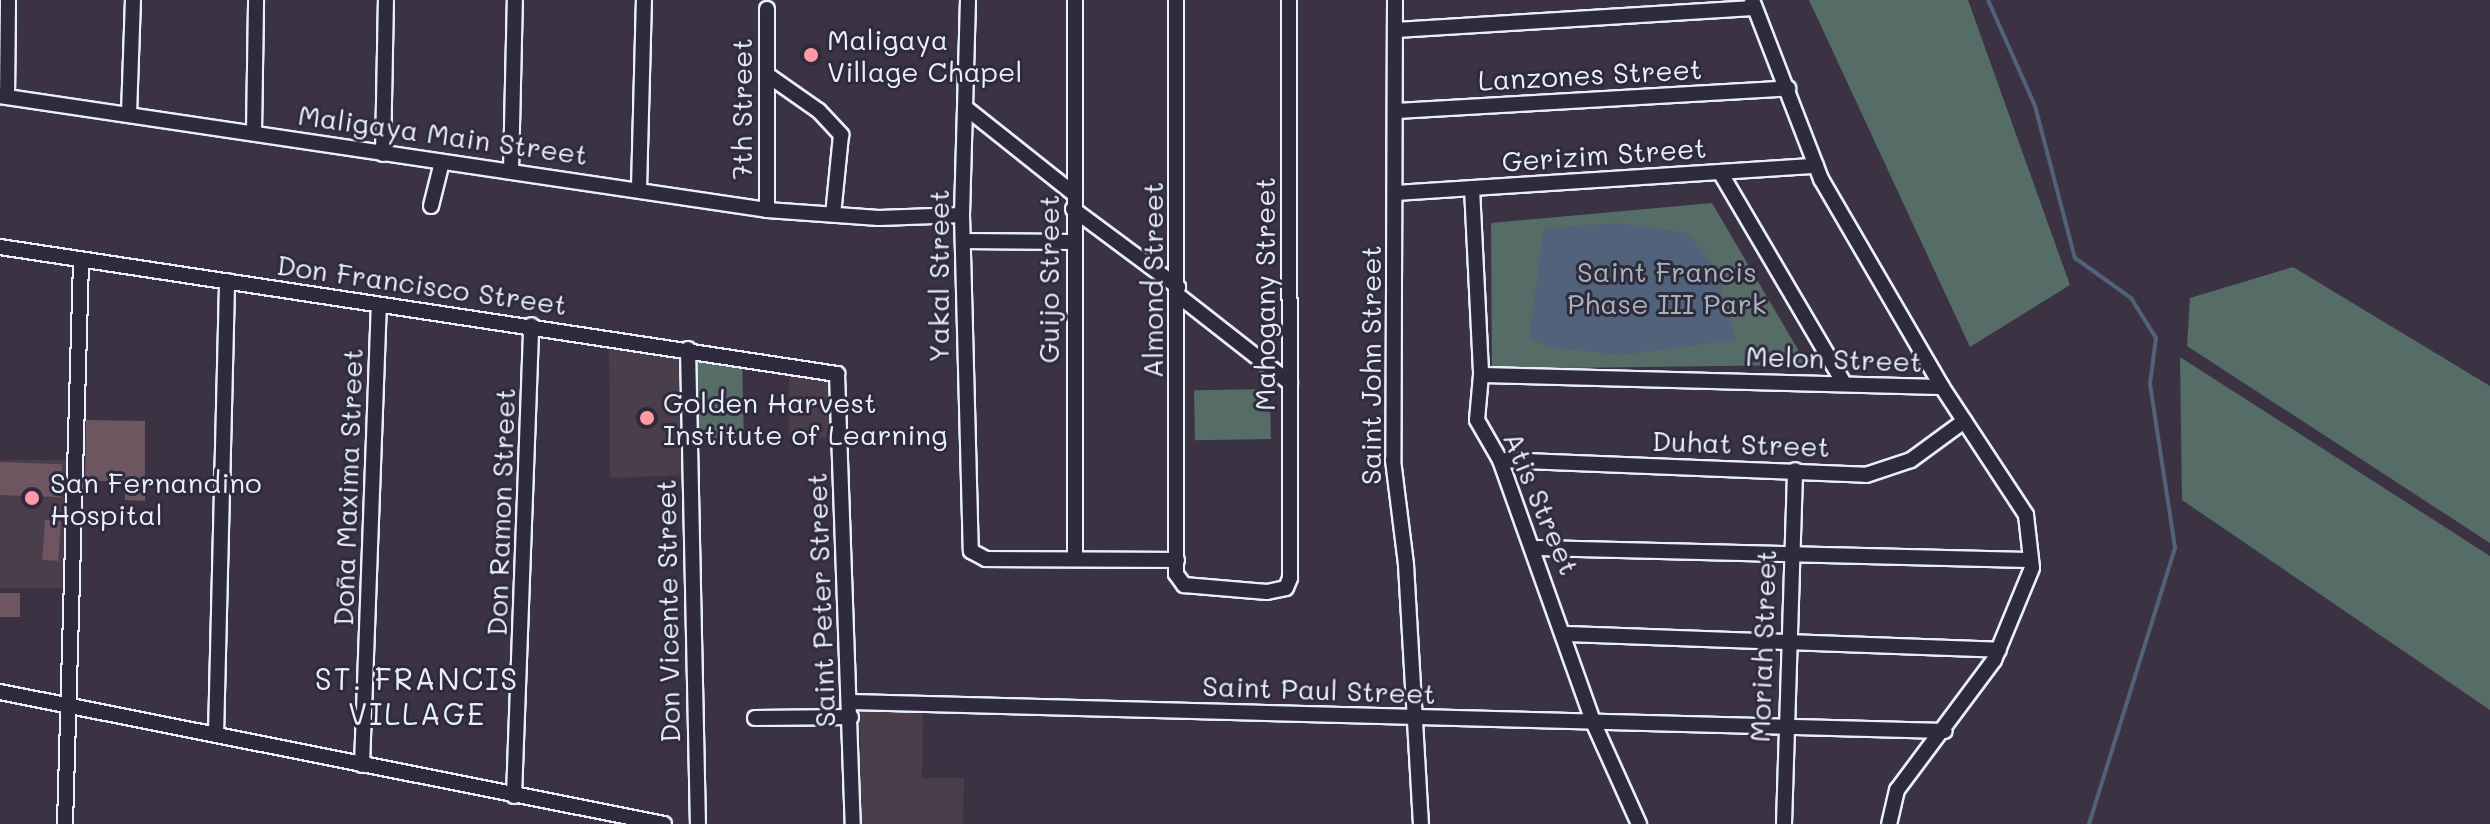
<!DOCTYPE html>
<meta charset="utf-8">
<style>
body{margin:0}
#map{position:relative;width:2490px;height:824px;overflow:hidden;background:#3b3344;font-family:Mali,sans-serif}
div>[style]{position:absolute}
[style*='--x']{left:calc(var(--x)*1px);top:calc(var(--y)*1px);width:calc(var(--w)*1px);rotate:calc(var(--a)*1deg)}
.built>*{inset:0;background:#4a3e4c;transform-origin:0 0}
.green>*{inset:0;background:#566c67;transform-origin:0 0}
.water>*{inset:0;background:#51627b}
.stream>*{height:4px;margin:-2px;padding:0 2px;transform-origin:2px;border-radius:2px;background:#51627b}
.building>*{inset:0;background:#6d5660;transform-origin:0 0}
.roads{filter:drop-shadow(2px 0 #e8f1f8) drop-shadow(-2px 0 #e8f1f8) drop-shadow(0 2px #e8f1f8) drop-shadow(0 -2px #e8f1f8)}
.street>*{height:14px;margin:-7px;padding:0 7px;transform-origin:7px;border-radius:7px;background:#2f2a3d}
.dots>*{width:22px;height:22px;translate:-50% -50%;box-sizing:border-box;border:4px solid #2f2a3d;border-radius:50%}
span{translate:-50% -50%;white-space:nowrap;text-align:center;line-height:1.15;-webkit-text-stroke:6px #2f2a3d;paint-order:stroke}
.poi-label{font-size:28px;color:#e8f1f8}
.left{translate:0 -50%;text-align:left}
.street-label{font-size:28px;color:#e8f1f8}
.park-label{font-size:28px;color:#a6b5b7}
.neighbourhood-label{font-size:30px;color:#e8f1f8;letter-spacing:2px}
</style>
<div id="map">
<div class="built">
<div style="clip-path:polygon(609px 345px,673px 349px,682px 360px,685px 475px,610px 478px)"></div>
<div style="clip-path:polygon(789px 370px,827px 374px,833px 382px,835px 438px,789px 438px)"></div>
<div style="left:0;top:460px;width:66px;height:128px"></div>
<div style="clip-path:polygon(860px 708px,923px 710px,922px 778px,964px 778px,963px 824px,861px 824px)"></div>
</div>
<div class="green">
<div style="clip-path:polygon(1809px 0,1968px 0,2070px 285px,1970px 347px)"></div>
<div style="clip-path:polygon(1712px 203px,1807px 365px,1492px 369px,1491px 223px)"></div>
<div style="clip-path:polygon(2293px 267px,2490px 386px,2490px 543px,2187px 346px,2190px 298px)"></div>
<div style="clip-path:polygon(691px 351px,742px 360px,744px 440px,693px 439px)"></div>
<div style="clip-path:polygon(2180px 357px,2490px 556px,2490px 710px,2182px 500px)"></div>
<div style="left:1270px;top:389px;width:50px;height:76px;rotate:89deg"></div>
</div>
<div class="water">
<div style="clip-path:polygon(1618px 223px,1687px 233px,1717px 269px,1736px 340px,1621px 355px,1548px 347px,1529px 337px,1544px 228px)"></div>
</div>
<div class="stream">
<div style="--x:1988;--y:0;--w:116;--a:66.1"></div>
<div style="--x:2035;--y:106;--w:157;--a:75.3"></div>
<div style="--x:2075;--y:258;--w:69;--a:35.5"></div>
<div style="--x:2131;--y:298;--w:47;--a:58"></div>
<div style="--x:2156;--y:338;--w:46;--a:97.4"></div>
<div style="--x:2150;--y:384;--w:166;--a:81.3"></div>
<div style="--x:2175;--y:548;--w:289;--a:107.3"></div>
</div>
<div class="building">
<div style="clip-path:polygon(86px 420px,145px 421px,145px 501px,125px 500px,125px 481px,85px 481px)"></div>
<div style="left:0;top:462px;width:62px;height:33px;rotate:2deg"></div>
<div style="left:45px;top:520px;width:16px;height:40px;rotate:4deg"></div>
<div style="left:0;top:593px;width:20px;height:24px"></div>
</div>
<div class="roads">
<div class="street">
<div style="--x:968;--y:0;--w:215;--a:91.6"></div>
<div style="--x:962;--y:215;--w:336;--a:88.5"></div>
<div style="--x:971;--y:551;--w:17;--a:28"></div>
<div style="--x:986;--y:559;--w:191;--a:0.3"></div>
<div style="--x:1075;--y:0;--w:559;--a:90"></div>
<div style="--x:1176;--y:0;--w:574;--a:90"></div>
<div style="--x:1176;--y:574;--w:14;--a:54"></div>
<div style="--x:1184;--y:585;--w:83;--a:4.8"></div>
<div style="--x:1267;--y:592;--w:19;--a:-12"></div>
<div style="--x:1286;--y:588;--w:11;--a:-68"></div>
<div style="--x:1290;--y:578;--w:578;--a:-90.1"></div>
<div style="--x:1395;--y:0;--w:460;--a:90.2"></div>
<div style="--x:1393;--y:460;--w:106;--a:82.9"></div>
<div style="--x:1406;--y:565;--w:259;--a:86.7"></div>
<div style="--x:1752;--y:0;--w:192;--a:68.9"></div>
<div style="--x:1821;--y:179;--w:241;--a:59.8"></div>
<div style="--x:767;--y:9;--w:201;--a:90"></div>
<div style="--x:1395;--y:30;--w:360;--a:-3.5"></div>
<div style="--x:769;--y:76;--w:61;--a:35"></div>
<div style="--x:819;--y:111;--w:33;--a:47"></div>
<div style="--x:841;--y:135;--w:80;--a:95.7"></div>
<div style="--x:0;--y:96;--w:775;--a:8.45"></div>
<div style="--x:767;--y:210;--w:112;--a:4.1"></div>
<div style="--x:879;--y:218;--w:83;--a:-2.1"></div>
<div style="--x:7;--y:97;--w:97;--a:-89.4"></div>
<div style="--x:966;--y:108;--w:138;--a:38.5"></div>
<div style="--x:1395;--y:111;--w:394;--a:-3.3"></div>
<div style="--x:129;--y:114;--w:114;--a:-88"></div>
<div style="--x:254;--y:132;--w:132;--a:-89.1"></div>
<div style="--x:383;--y:154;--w:154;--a:-88.9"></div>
<div style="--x:511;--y:171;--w:171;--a:-88.7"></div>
<div style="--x:1720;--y:172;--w:243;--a:59.6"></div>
<div style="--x:1472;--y:188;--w:187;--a:87.2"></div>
<div style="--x:1481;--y:375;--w:45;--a:95.1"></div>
<div style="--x:1477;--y:420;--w:46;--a:60.1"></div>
<div style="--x:1500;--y:460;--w:280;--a:70.4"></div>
<div style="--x:1594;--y:724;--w:110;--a:65.8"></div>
<div style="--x:639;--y:189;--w:189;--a:-88.5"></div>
<div style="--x:1395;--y:193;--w:422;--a:-3.7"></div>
<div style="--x:431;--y:206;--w:45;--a:-76"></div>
<div style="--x:1073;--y:209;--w:131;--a:36.6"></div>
<div style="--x:963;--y:241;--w:110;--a:0.5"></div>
<div style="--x:0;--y:247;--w:847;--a:8.63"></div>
<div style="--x:837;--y:374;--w:450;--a:88"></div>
<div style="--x:1179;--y:296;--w:141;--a:38.1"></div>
<div style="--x:688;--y:349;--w:475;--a:88.8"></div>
<div style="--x:1481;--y:375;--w:461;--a:1.5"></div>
<div style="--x:1942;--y:387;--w:153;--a:56.7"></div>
<div style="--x:2026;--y:515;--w:53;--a:83.5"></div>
<div style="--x:2032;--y:568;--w:100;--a:112.4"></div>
<div style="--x:1994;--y:660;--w:162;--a:126.7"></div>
<div style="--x:1897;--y:790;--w:35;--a:103"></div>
<div style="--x:1500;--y:460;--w:366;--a:2.3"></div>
<div style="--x:1866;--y:475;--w:47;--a:-18.4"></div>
<div style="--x:1911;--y:460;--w:66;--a:-36.3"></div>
<div style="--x:1534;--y:548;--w:497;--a:1.4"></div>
<div style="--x:1567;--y:634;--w:432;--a:2.1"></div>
<div style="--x:0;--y:692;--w:677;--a:11.24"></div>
<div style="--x:851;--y:702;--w:1094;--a:1.52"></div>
<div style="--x:755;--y:718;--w:96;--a:-0.6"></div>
<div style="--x:216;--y:735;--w:454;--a:-88.6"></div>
<div style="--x:362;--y:765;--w:460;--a:-87.9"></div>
<div style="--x:514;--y:796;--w:471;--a:-87.9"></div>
<div style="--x:65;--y:824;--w:563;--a:-88.37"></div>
<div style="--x:1784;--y:824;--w:354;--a:-88.2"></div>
</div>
</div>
<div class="dots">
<div style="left:811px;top:55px;background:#ff9aa2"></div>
<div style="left:647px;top:418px;background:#ff9aa2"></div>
<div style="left:32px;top:498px;background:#ff9aa2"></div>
</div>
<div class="poi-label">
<span class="left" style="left:827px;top:55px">Maligaya<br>Village Chapel</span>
<span class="left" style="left:663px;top:418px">Golden Harvest<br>Institute of Learning</span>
<span class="left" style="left:50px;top:498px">San Fernandino<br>Hospital</span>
</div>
<div class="street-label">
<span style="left:1590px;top:74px;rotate:-3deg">Lanzones Street</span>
<span style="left:741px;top:109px;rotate:-90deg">7th Street</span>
<span style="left:443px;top:134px;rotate:8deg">Maligaya Main Street</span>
<span style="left:1604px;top:154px;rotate:-4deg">Gerizim Street</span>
<span style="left:938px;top:276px;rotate:-90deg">Yakal Street</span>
<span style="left:1048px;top:279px;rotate:-90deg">Guijo Street</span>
<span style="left:1152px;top:280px;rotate:-90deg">Almond Street</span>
<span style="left:422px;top:284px;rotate:8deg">Don Francisco Street</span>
<span style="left:1264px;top:294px;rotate:-90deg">Mahogany Street</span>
<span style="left:1834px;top:358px;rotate:2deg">Melon Street</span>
<span style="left:1370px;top:365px;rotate:-90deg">Saint John Street</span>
<span style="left:1741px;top:443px;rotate:2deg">Duhat Street</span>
<span style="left:347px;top:487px;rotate:-88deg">Doña Maxima Street</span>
<span style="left:1542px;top:503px;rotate:67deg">Atis Street</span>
<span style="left:500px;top:512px;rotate:-88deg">Don Ramon Street</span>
<span style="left:820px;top:600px;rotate:-92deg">Saint Peter Street</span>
<span style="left:667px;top:611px;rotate:-91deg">Don Vicente Street</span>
<span style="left:1762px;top:646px;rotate:-88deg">Moriah Street</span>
<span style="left:1319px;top:689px;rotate:2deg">Saint Paul Street</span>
</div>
<div class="park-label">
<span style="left:1667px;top:287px">Saint Francis<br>Phase III Park</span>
</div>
<div class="neighbourhood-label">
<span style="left:417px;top:695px">ST. FRANCIS<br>VILLAGE</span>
</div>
</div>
